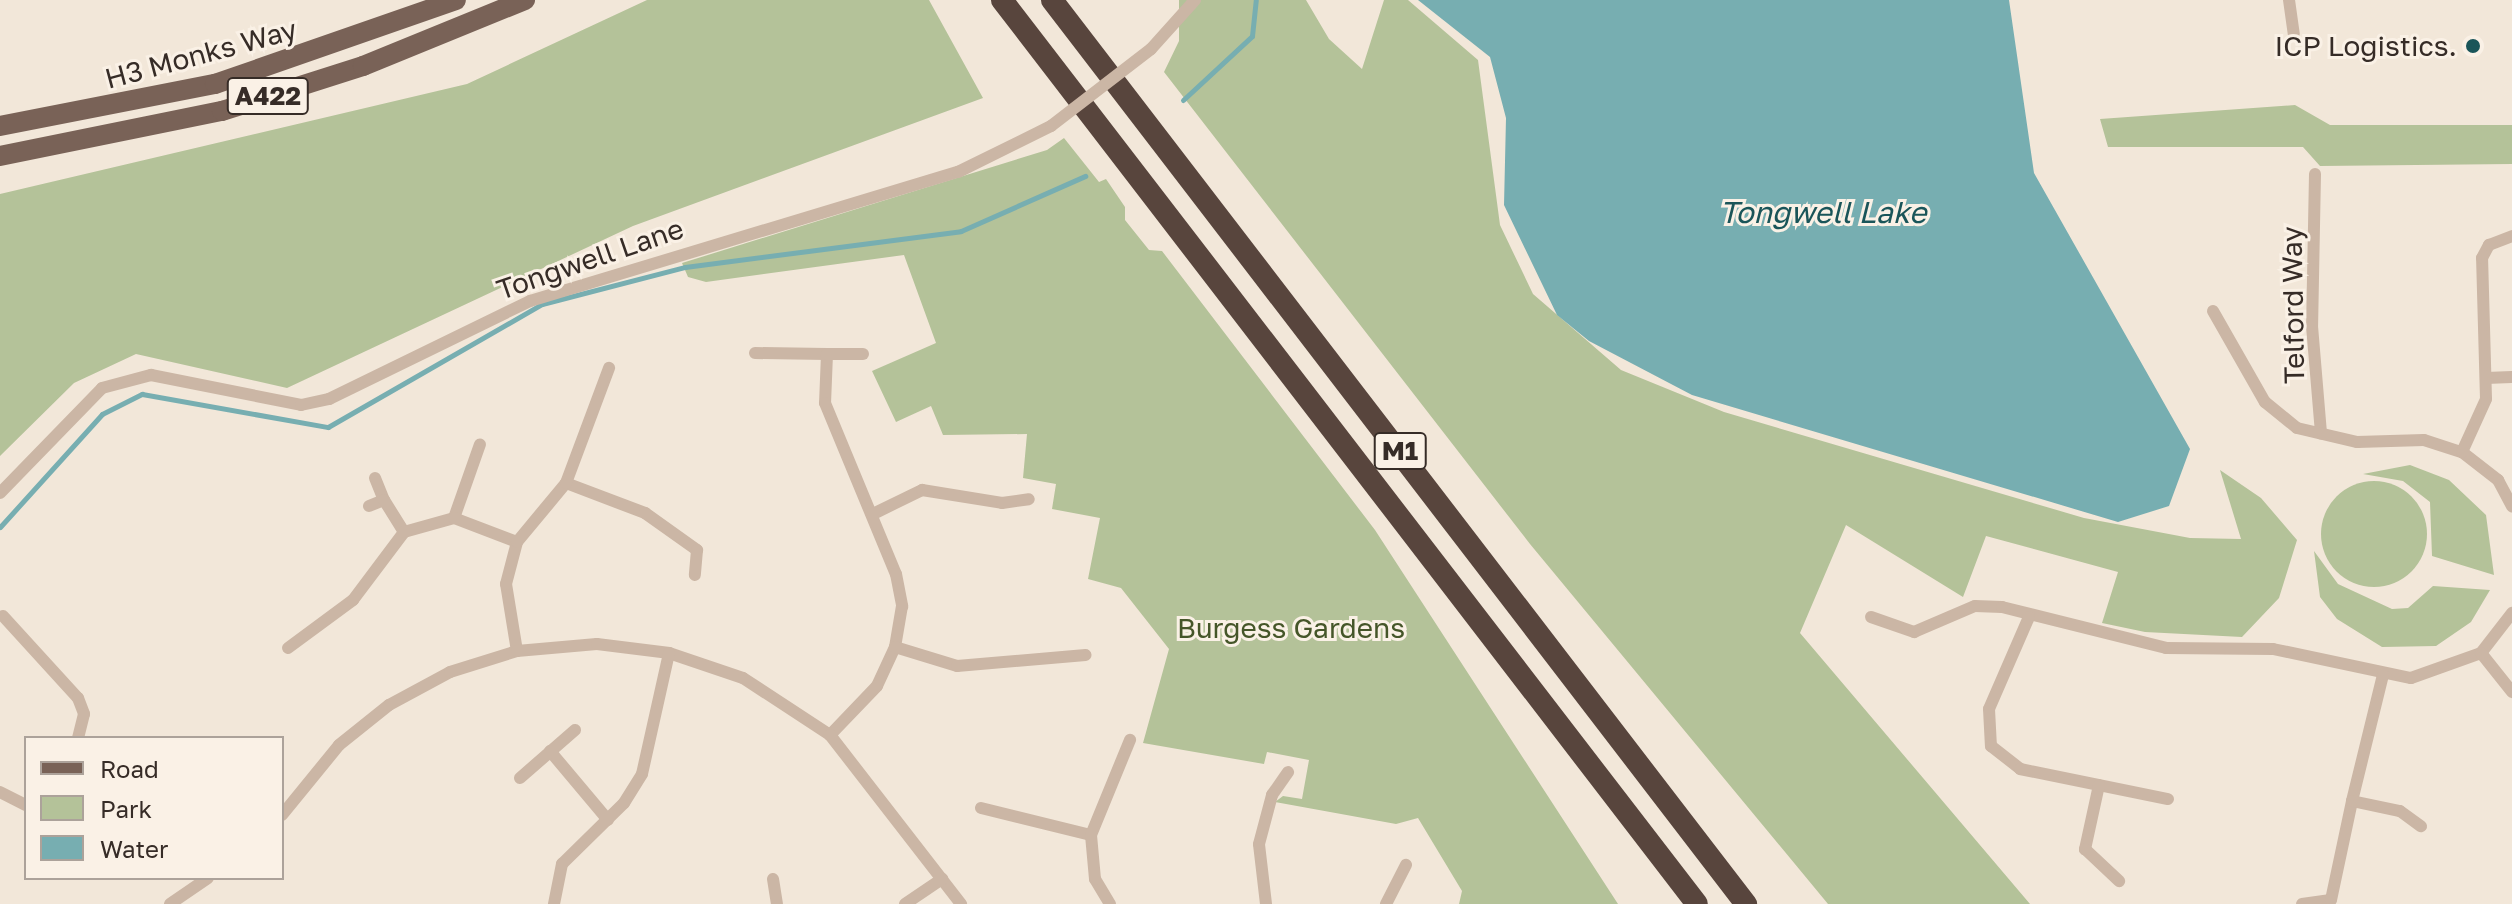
<!DOCTYPE html>
<style>
body{margin:0}
#map{position:relative;width:2512px;height:904px;overflow:hidden;background:#f2e7d9;font-family:"Golos Text",sans-serif}
div>[style]{position:absolute}
[style*='--x']{left:calc(var(--x)*1px);top:calc(var(--y)*1px);width:calc(var(--w)*1px);rotate:calc(var(--a)*1deg)}
.green>*{inset:0;background:#b4c299}
.round{border-radius:50%}
.water>*{inset:0;background:#77aeb1}
.stream>*{height:5px;margin:-2.5px;padding:0 2.5px;transform-origin:2.5px;border-radius:2.5px;background:#77aeb1}
.minor>*{height:12px;margin:-6px;padding:0 6px;transform-origin:6px;border-radius:6px;background:#cbb6a5}
.primary>*{height:20px;margin:-10px;padding:0 10px;transform-origin:10px;border-radius:10px;background:#796257}
.motorway>*{height:22px;margin:-11px;padding:0 11px;transform-origin:11px;border-radius:11px;background:#58453d}
.minor-bridge>*{height:12px;margin:-6px;padding:0 6px;transform-origin:6px;border-radius:6px;background:#cbb6a5}
.dots>*{width:22px;height:22px;translate:-50% -50%;box-sizing:border-box;border:4px solid #faf1e6;border-radius:50%}
span{translate:-50% -50%;white-space:nowrap;text-align:center;line-height:1.15;-webkit-text-stroke:6px #faf1e6;paint-order:stroke}
.shield-label span{padding:2px 6px;background:#faf1e6;border:2px solid;border-radius:6px;-webkit-text-stroke-width:0}
.shield-label{font-size:26px;color:#362c27;font-weight:700}
.poi-label{font-size:28px;color:#362c27}
.right{translate:-100% -50%;text-align:right}
.street-label{font-size:28px;color:#362c27}
.park-label{font-size:28px;color:#455629}
.water-label{font-size:30px;color:#1a5559;font-style:italic}
.legend{position:absolute;left:24px;top:736px;width:260px;height:144px;box-sizing:border-box;background:#faf1e6;border:2px solid #aca29a;margin:0;padding:10px 14px;list-style:none;font-size:24px;color:#362c27}
.legend li{display:flex;align-items:center;gap:16px;height:40px}
.legend b{width:40px;border:2px solid #aca29a}
</style>
<div id="map">
<div class="green">
<div style="clip-path:polygon(647px 0,929px 0,983px 98px,633px 226px,287px 388px,136px 354px,74px 383px,0 456px,0 194px,467px 84px)"></div>
<div style="clip-path:polygon(1179px 0,1306px 0,1329px 39px,1362px 69px,1384px 0,1408px 0,1478px 60px,1500px 225px,1533px 294px,1621px 370px,1724px 412px,2084px 518px,2190px 538px,2241px 539px,2220px 470px,2261px 498px,2297px 540px,2279px 598px,2242px 637px,2145px 632px,2102px 623px,2118px 572px,1986px 536px,1963px 597px,1846px 525px,1800px 633px,2030px 904px,1828px 904px,1530px 544px,1164px 72px,1179px 41px)"></div>
<div style="clip-path:polygon(2295px 105px,2330px 125px,2512px 125px,2512px 164px,2320px 166px,2303px 147px,2108px 147px,2100px 119px)"></div>
<div style="clip-path:polygon(1064px 138px,1099px 182px,1106px 179px,1125px 207px,1125px 220px,1149px 250px,1162px 251px,1375px 530px,1618px 904px,1459px 904px,1462px 891px,1418px 818px,1396px 824px,1275px 802px,1283px 796px,1302px 799px,1309px 760px,1267px 752px,1264px 764px,1143px 743px,1169px 649px,1121px 588px,1088px 579px,1100px 518px,1052px 509px,1056px 484px,1023px 478px,1027px 434px,943px 435px,931px 406px,896px 422px,872px 371px,936px 343px,904px 255px,706px 282px,688px 277px,682px 263px,1047px 150px)"></div>
<div style="clip-path:polygon(2410px 465px,2449px 480px,2486px 515px,2494px 575px,2432px 556px,2430px 502px,2403px 481px,2363px 474px)"></div>
<div class="round" style="left:2321px;top:481px;width:106px;height:106px"></div>
<div style="clip-path:polygon(2314px 551px,2338px 584px,2392px 609px,2408px 608px,2433px 586px,2490px 590px,2471px 622px,2436px 646px,2382px 647px,2337px 619px,2320px 597px)"></div>
</div>
<div class="water">
<div style="clip-path:polygon(1418px 0,2009px 0,2034px 173px,2190px 449px,2169px 506px,2118px 522px,1692px 395px,1589px 341px,1557px 315px,1504px 205px,1506px 118px,1490px 57px)"></div>
</div>
<div class="stream">
<div style="--x:1183;--y:100;--w:94;--a:-42.8"></div>
<div style="--x:1252;--y:36;--w:36;--a:-84"></div>
<div style="--x:0;--y:527;--w:152;--a:-47.9"></div>
<div style="--x:102;--y:414;--w:45;--a:-26.6"></div>
<div style="--x:142;--y:394;--w:189;--a:10.1"></div>
<div style="--x:328;--y:427;--w:247;--a:-29.9"></div>
<div style="--x:542;--y:304;--w:148;--a:-14.5"></div>
<div style="--x:685;--y:267;--w:278;--a:-7.4"></div>
<div style="--x:961;--y:231;--w:136;--a:-23.9"></div>
</div>
<div class="minor">
<div style="--x:2289;--y:0;--w:34;--a:82"></div>
<div style="--x:1151;--y:49;--w:66;--a:-48.1"></div>
<div style="--x:2315;--y:174;--w:152;--a:91.1"></div>
<div style="--x:2312;--y:326;--w:108;--a:85.2"></div>
<div style="--x:2213;--y:311;--w:105;--a:60.3"></div>
<div style="--x:2265;--y:402;--w:41;--a:39.1"></div>
<div style="--x:2297;--y:428;--w:62;--a:13.1"></div>
<div style="--x:2357;--y:442;--w:67;--a:-1.7"></div>
<div style="--x:2424;--y:440;--w:40;--a:18"></div>
<div style="--x:2462;--y:452;--w:46;--a:37.9"></div>
<div style="--x:2498;--y:480;--w:30;--a:62"></div>
<div style="--x:755;--y:353;--w:72;--a:0.8"></div>
<div style="--x:827;--y:354;--w:49;--a:92.3"></div>
<div style="--x:825;--y:403;--w:185;--a:67.5"></div>
<div style="--x:896;--y:574;--w:33;--a:79"></div>
<div style="--x:902;--y:606;--w:42;--a:99.7"></div>
<div style="--x:895;--y:647;--w:43;--a:114.8"></div>
<div style="--x:877;--y:686;--w:68;--a:133.8"></div>
<div style="--x:827;--y:354;--w:36;--a:0"></div>
<div style="--x:2486;--y:378;--w:26;--a:-2"></div>
<div style="--x:2462;--y:452;--w:58;--a:-65.6"></div>
<div style="--x:2486;--y:399;--w:141;--a:-91.6"></div>
<div style="--x:2482;--y:258;--w:15;--a:-62"></div>
<div style="--x:2489;--y:245;--w:25;--a:-21"></div>
<div style="--x:375;--y:478;--w:24;--a:68"></div>
<div style="--x:566;--y:483;--w:85;--a:20.8"></div>
<div style="--x:645;--y:513;--w:64;--a:35.4"></div>
<div style="--x:697;--y:550;--w:25;--a:95"></div>
<div style="--x:0;--y:493;--w:146;--a:-45.8"></div>
<div style="--x:102;--y:388;--w:51;--a:-14.9"></div>
<div style="--x:151;--y:375;--w:153;--a:11.3"></div>
<div style="--x:301;--y:405;--w:29;--a:-12"></div>
<div style="--x:329;--y:399;--w:224;--a:-26"></div>
<div style="--x:530;--y:301;--w:447;--a:-16.8"></div>
<div style="--x:958;--y:172;--w:104;--a:-26.3"></div>
<div style="--x:369;--y:506;--w:16;--a:-22"></div>
<div style="--x:384;--y:500;--w:38;--a:58"></div>
<div style="--x:873;--y:514;--w:55;--a:-26.1"></div>
<div style="--x:922;--y:490;--w:81;--a:9.2"></div>
<div style="--x:1002;--y:503;--w:27;--a:-8"></div>
<div style="--x:454;--y:518;--w:78;--a:-70.6"></div>
<div style="--x:3;--y:616;--w:111;--a:47.6"></div>
<div style="--x:78;--y:698;--w:17;--a:69"></div>
<div style="--x:84;--y:714;--w:25;--a:104"></div>
<div style="--x:1871;--y:617;--w:46;--a:19.2"></div>
<div style="--x:1914;--y:632;--w:66;--a:-23.1"></div>
<div style="--x:1975;--y:606;--w:27;--a:2"></div>
<div style="--x:2002;--y:607;--w:169;--a:14"></div>
<div style="--x:2166;--y:648;--w:107;--a:0.5"></div>
<div style="--x:2273;--y:649;--w:141;--a:11.9"></div>
<div style="--x:2411;--y:678;--w:74;--a:-19.7"></div>
<div style="--x:2481;--y:653;--w:51;--a:-52.2"></div>
<div style="--x:2029;--y:617;--w:100;--a:113.5"></div>
<div style="--x:1989;--y:709;--w:37;--a:87"></div>
<div style="--x:1991;--y:746;--w:37;--a:38"></div>
<div style="--x:2020;--y:769;--w:151;--a:11.5"></div>
<div style="--x:895;--y:647;--w:65;--a:17"></div>
<div style="--x:957;--y:666;--w:129;--a:-4.9"></div>
<div style="--x:288;--y:648;--w:81;--a:-36.4"></div>
<div style="--x:353;--y:600;--w:85;--a:-53.1"></div>
<div style="--x:404;--y:532;--w:52;--a:-15.6"></div>
<div style="--x:454;--y:518;--w:67;--a:20.9"></div>
<div style="--x:517;--y:651;--w:68;--a:-99.3"></div>
<div style="--x:506;--y:584;--w:43;--a:-75.3"></div>
<div style="--x:517;--y:542;--w:77;--a:-50.3"></div>
<div style="--x:566;--y:483;--w:123;--a:-69.5"></div>
<div style="--x:2481;--y:653;--w:50;--a:51.5"></div>
<div style="--x:550;--y:751;--w:90;--a:50"></div>
<div style="--x:520;--y:778;--w:73;--a:-41.1"></div>
<div style="--x:2099;--y:785;--w:66;--a:102.3"></div>
<div style="--x:2085;--y:849;--w:47;--a:43.3"></div>
<div style="--x:0;--y:792;--w:29;--a:27"></div>
<div style="--x:2352;--y:801;--w:130;--a:-76.2"></div>
<div style="--x:981;--y:808;--w:113;--a:13.8"></div>
<div style="--x:282;--y:815;--w:90;--a:-50.8"></div>
<div style="--x:339;--y:745;--w:64;--a:-38.7"></div>
<div style="--x:389;--y:705;--w:69;--a:-28.4"></div>
<div style="--x:450;--y:672;--w:70;--a:-17.4"></div>
<div style="--x:517;--y:651;--w:80;--a:-5"></div>
<div style="--x:597;--y:644;--w:73;--a:7.1"></div>
<div style="--x:669;--y:653;--w:78;--a:18.7"></div>
<div style="--x:743;--y:678;--w:104;--a:33.2"></div>
<div style="--x:830;--y:735;--w:214;--a:52.2"></div>
<div style="--x:773;--y:879;--w:25;--a:81"></div>
<div style="--x:170;--y:904;--w:46;--a:-34.4"></div>
<div style="--x:554;--y:904;--w:41;--a:-78.7"></div>
<div style="--x:562;--y:864;--w:87;--a:-44.5"></div>
<div style="--x:624;--y:803;--w:34;--a:-58"></div>
<div style="--x:642;--y:774;--w:124;--a:-77.4"></div>
<div style="--x:905;--y:904;--w:45;--a:-34"></div>
<div style="--x:1110;--y:904;--w:29;--a:-121"></div>
<div style="--x:1095;--y:879;--w:44;--a:-95.2"></div>
<div style="--x:1091;--y:835;--w:103;--a:-67.7"></div>
<div style="--x:1266;--y:904;--w:60;--a:-96.7"></div>
<div style="--x:1259;--y:844;--w:51;--a:-75.1"></div>
<div style="--x:1272;--y:795;--w:28;--a:-55"></div>
<div style="--x:1386;--y:904;--w:44;--a:-62.9"></div>
<div style="--x:2302;--y:904;--w:29;--a:-8"></div>
<div style="--x:2331;--y:900;--w:101;--a:-78"></div>
<div style="--x:2352;--y:801;--w:49;--a:11.8"></div>
<div style="--x:2400;--y:811;--w:26;--a:36"></div>
</div>
<div class="primary">
<div style="--x:0;--y:126;--w:219;--a:-11.1"></div>
<div style="--x:215;--y:84;--w:255;--a:-19.2"></div>
<div style="--x:0;--y:156;--w:227;--a:-11.5"></div>
<div style="--x:222;--y:111;--w:148;--a:-17.7"></div>
<div style="--x:363;--y:66;--w:175;--a:-22.2"></div>
</div>
<div class="motorway">
<div style="--x:1002;--y:0;--w:1140;--a:52.45"></div>
<div style="--x:1052;--y:0;--w:1140;--a:52.49"></div>
</div>
<div class="minor-bridge">
<div style="--x:1051;--y:126;--w:126;--a:-37.6"></div>
</div>
<div class="dots">
<div style="left:2473px;top:46px;background:#1a5559"></div>
</div>
<div class="shield-label">
<span style="left:268px;top:96px">A422</span>
<span style="left:1400px;top:451px">M1</span>
</div>
<div class="poi-label">
<span class="right" style="left:2457px;top:46px">ICP Logistics.</span>
</div>
<div class="street-label">
<span style="left:201px;top:54px;rotate:-15deg">H3 Monks Way</span>
<span style="left:590px;top:259px;rotate:-19deg">Tongwell Lane</span>
<span style="left:2293px;top:305px;rotate:-91deg">Telford Way</span>
</div>
<div class="park-label">
<span style="left:1291px;top:628px">Burgess Gardens</span>
</div>
<div class="water-label">
<span style="left:1823px;top:212px">Tongwell Lake</span>
</div>
<ul class="legend">
<li><b style="height:10px;background:#796257"></b>Road</li>
<li><b style="height:22px;background:#b4c299"></b>Park</li>
<li><b style="height:22px;background:#77aeb1"></b>Water</li>
</ul>
</div>
